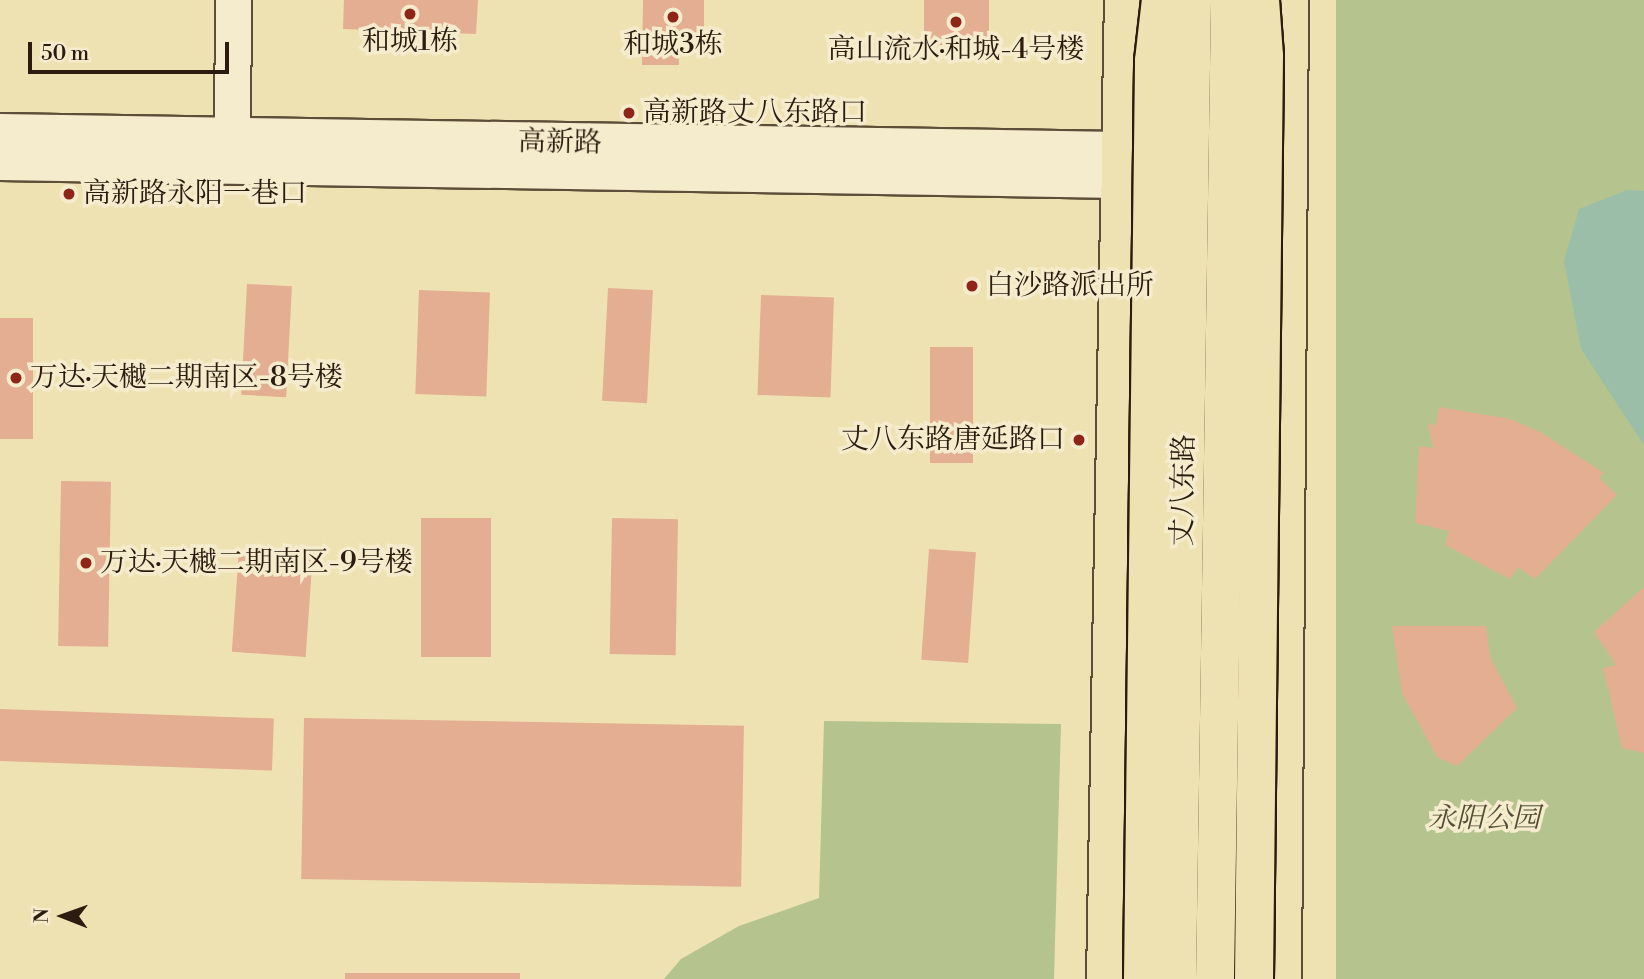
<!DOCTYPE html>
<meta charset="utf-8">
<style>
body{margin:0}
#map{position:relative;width:1644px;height:979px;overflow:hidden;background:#efe2b2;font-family:"Libre Bodoni","Noto Serif SC",serif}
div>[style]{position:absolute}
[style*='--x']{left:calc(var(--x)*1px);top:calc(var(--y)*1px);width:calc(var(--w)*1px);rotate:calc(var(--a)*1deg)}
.green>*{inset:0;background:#b5c48f;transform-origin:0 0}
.water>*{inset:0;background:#9abea8}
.building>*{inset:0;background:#e3ae91;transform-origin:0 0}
.roads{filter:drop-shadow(2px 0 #5c4e38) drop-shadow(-2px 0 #5c4e38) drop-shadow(0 2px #5c4e38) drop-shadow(0 -2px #5c4e38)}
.tertiary>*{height:35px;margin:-17.5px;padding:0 17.5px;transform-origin:17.5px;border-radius:17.5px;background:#f5eccd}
.secondary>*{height:38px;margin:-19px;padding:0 19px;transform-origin:19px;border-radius:19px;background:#f5eccd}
.primary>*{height:38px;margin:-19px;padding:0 19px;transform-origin:19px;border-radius:19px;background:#efe2b2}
.bridges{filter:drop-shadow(2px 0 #2b1c0f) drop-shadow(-2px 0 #2b1c0f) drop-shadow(0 2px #2b1c0f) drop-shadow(0 -2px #2b1c0f)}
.primary-bridge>*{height:38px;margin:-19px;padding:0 19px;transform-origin:19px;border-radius:19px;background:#efe2b2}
.dots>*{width:19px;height:19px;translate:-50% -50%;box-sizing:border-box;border:4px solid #f5eccd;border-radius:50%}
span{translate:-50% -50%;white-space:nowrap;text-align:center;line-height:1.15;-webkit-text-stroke:7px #f5eccd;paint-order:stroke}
.poi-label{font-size:28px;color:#2b1c0f}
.left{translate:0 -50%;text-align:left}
.right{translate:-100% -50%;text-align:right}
.street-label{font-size:28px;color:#2b1c0f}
.park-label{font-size:28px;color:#544e35;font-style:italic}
.north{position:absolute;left:28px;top:881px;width:70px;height:70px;-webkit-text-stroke:5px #f5eccd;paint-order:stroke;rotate:271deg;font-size:19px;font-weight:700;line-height:28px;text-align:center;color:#2b1c0f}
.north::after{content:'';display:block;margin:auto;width:24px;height:32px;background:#2b1c0f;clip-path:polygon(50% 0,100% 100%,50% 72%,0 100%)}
.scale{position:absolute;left:28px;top:42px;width:201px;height:32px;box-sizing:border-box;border:4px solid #2b1c0f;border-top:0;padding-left:9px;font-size:21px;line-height:24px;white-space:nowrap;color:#2b1c0f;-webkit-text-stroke:5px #f5eccd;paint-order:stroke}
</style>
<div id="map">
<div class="green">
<div style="left:1336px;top:0;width:308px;height:979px"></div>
<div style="clip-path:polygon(824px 721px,1061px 724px,1054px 979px,664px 979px,681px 959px,739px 926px,819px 898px)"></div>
</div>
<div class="water">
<div style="clip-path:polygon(1627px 190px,1644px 191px,1644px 445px,1581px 349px,1564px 261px,1579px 209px)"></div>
</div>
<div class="building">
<div style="clip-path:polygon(344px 0,478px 0,476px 34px,343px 29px)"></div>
<div style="clip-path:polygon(643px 0,704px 0,704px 33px,678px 34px,679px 65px,642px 65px)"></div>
<div style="left:924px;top:0;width:65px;height:45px"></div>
<div style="left:247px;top:284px;width:45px;height:111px;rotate:3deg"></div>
<div style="left:608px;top:288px;width:45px;height:113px;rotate:3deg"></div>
<div style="left:419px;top:290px;width:71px;height:104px;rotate:2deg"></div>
<div style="left:761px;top:295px;width:73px;height:100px;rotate:2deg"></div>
<div style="left:0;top:318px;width:33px;height:121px"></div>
<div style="left:930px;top:347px;width:43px;height:116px"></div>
<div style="clip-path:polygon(1439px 407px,1510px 419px,1540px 432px,1604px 473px,1599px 478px,1617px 495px,1535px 579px,1518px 567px,1510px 579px,1445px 545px,1449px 531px,1415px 523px,1419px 446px,1433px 448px,1428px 424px,1436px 425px)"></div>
<div style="left:61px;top:481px;width:50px;height:165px;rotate:1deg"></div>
<div style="left:421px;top:518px;width:70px;height:139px"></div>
<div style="left:612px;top:518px;width:66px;height:136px;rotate:1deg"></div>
<div style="left:239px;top:549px;width:74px;height:103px;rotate:4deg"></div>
<div style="left:929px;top:549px;width:47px;height:111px;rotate:4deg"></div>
<div style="clip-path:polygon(1644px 587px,1644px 753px,1622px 748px,1603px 668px,1616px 665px,1594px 632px)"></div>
<div style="clip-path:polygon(1392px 626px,1486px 626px,1490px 657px,1517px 708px,1457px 766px,1437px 757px,1402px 693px)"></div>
<div style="left:0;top:709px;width:274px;height:52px;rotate:2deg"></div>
<div style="left:304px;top:718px;width:440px;height:161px;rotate:1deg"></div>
<div style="left:345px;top:973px;width:175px;height:6px"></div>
</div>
<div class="roads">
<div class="tertiary">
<div style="--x:232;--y:164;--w:164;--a:-89.7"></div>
</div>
<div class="secondary">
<div style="--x:0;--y:133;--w:1120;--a:0.92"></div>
<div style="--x:0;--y:161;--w:1119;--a:0.92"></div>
</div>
<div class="primary">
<div style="--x:1106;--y:979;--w:979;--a:-88.95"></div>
<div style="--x:1282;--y:979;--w:979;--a:-89.59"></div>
</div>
</div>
<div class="bridges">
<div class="primary-bridge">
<div style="--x:1143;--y:979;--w:918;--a:-89.31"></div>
<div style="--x:1154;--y:61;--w:61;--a:-83.5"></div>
<div style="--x:1177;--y:979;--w:979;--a:-89.12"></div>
<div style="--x:1215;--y:979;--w:979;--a:-89.12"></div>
<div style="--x:1254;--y:979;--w:923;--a:-89.38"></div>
<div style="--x:1264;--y:56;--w:56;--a:-94.1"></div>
</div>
</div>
<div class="dots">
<div style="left:410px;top:14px;background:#8f2418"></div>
<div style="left:673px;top:17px;background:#8f2418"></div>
<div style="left:956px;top:22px;background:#8f2418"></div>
<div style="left:629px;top:113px;background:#8f2418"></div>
<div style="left:69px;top:194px;background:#8f2418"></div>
<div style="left:972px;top:286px;background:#8f2418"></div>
<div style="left:16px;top:378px;background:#8f2418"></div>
<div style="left:1079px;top:440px;background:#8f2418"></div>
<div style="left:86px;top:563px;background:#8f2418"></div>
</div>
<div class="poi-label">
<span style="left:410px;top:42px">和城1栋</span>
<span style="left:673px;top:45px">和城3栋</span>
<span style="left:956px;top:50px">高山流水·和城-4号楼</span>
<span class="left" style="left:643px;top:113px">高新路丈八东路口</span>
<span class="left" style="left:83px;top:194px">高新路永阳一巷口</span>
<span class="left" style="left:986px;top:286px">白沙路派出所</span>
<span class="left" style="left:30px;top:378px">万达·天樾二期南区-8号楼</span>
<span class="right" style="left:1065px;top:440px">丈八东路唐延路口</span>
<span class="left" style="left:100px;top:563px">万达·天樾二期南区-9号楼</span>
</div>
<div class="street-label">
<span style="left:560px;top:143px;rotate:1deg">高新路</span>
<span style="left:1184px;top:490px;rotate:-89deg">丈八东路</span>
</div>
<div class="park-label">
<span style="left:1484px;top:819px">永阳公园</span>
</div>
<div class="north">N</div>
<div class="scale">50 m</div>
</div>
